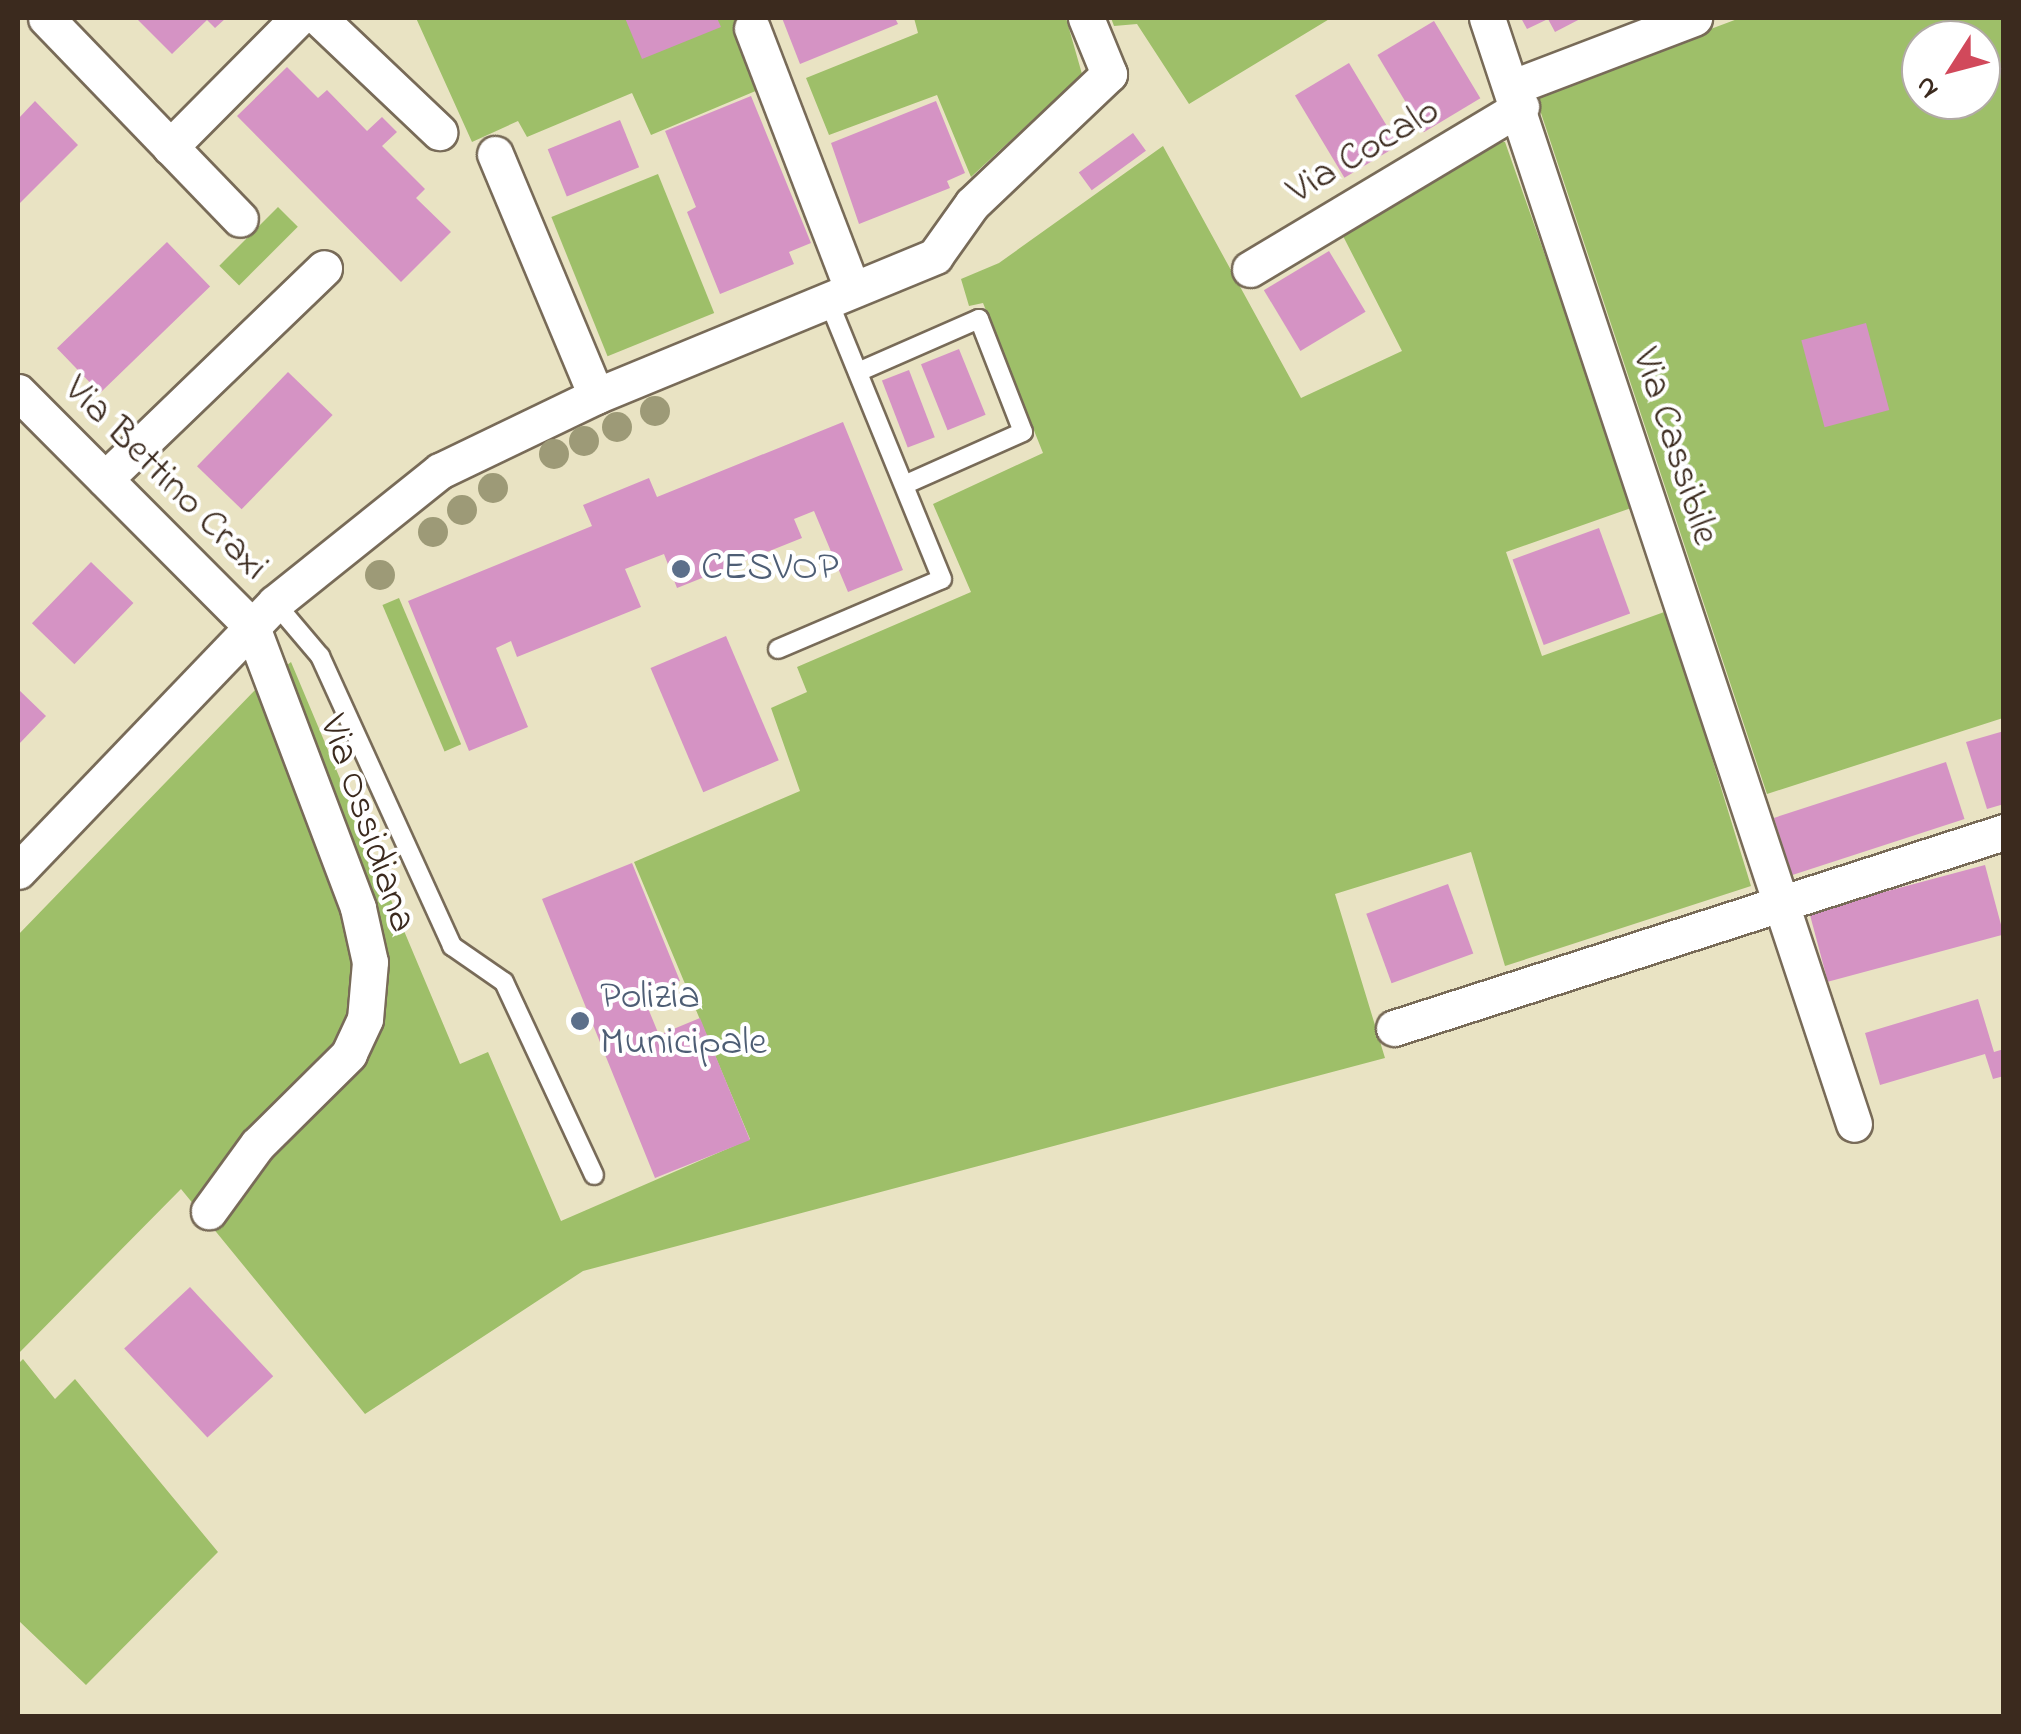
<!DOCTYPE html>
<style>
body{margin:0}
#map{position:relative;width:2021px;height:1734px;overflow:hidden;background:#e9e3c3;font-family:"Indie Flower",sans-serif}
div>[style]{position:absolute}
[style*='--x']{left:calc(var(--x)*1px);top:calc(var(--y)*1px);width:calc(var(--w)*1px);rotate:calc(var(--a)*1deg)}
.green>*{inset:0;background:#9ebf69;transform-origin:0 0}
.building>*{inset:0;background:#d593c4;transform-origin:0 0}
.roads{filter:drop-shadow(2px 0 #786b58) drop-shadow(-2px 0 #786b58) drop-shadow(0 2px #786b58) drop-shadow(0 -2px #786b58)}
.lane>*{height:18px;margin:-9px;padding:0 9px;transform-origin:9px;border-radius:9px;background:#fff}
.street>*{height:35px;margin:-17.5px;padding:0 17.5px;transform-origin:17.5px;border-radius:17.5px;background:#fff}
.trees>*{width:30px;height:30px;margin:-15px;border-radius:50%;background:#9d9a77}
.dots>*{width:28px;height:28px;translate:-50% -50%;box-sizing:border-box;border:5px solid #fff;border-radius:50%}
span{translate:-50% -50%;white-space:nowrap;text-align:center;line-height:1.15;-webkit-text-stroke:8px #fff;paint-order:stroke}
.street-label{font-size:40px;color:#3b2a1e}
.service-label{font-size:40px;color:#4e5e75}
.left{translate:0 -50%;text-align:left}
.frame{position:absolute;inset:0;border:20px solid #3b2a1e;pointer-events:none}
.north{position:absolute;left:1901px;top:20px;width:100px;height:100px;box-sizing:border-box;background:#fff;border:2px solid #b1aaa5;border-radius:50%;rotate:234deg;font-size:28px;font-weight:700;line-height:40px;text-align:center;color:#3b2a1e}
.north::after{content:'';display:block;margin:auto;width:35px;height:45px;background:#d1495b;clip-path:polygon(50% 0,100% 100%,50% 72%,0 100%)}
</style>
<div id="map">
<div class="green">
<div style="clip-path:polygon(416px 18px,734px 18px,758px 90px,651px 135px,632px 93px,527px 137px,518px 121px,472px 142px)"></div>
<div style="clip-path:polygon(914px 18px,1066px 18px,1082px 74px,971px 177px,937px 95px,829px 135px,806px 78px,918px 33px)"></div>
<div style="clip-path:polygon(1111px 18px,1331px 18px,1189px 104px,1137px 24px,1114px 26px)"></div>
<div style="clip-path:polygon(evenodd,1740px 18px,2003px 18px,2003px 718px,1767px 794px,1535px 95px,1740px 18px,1921px 40px,1981px 40px,1981px 100px,1921px 100px,1921px 40px)"></div>
<div style="clip-path:polygon(1495px 141px,1505px 142px,1634px 507px,1506px 552px,1542px 656px,1667px 611px,1751px 886px,1505px 966px,1471px 852px,1335px 894px,1385px 1058px,583px 1271px,365px 1414px,181px 1189px,18px 1354px,18px 935px,256px 689px,291px 662px,460px 1064px,488px 1052px,561px 1221px,750px 1139px,634px 862px,800px 791px,771px 708px,807px 692px,797px 667px,971px 592px,933px 504px,1043px 453px,983px 303px,969px 306px,961px 279px,999px 263px,1163px 146px,1301px 398px,1402px 351px,1343px 236px)"></div>
<div style="left:658px;top:174px;width:150px;height:115px;rotate:68deg"></div>
<div style="left:278px;top:207px;width:28px;height:83px;rotate:45deg"></div>
<div style="left:399px;top:598px;width:159px;height:18px;rotate:67deg"></div>
<div style="clip-path:polygon(23px 1359px,55px 1399px,75px 1379px,218px 1552px,86px 1685px,18px 1620px,18px 1364px)"></div>
</div>
<div class="building">
<div style="clip-path:polygon(136px 18px,226px 18px,215px 28px,207px 20px,172px 54px)"></div>
<div style="clip-path:polygon(625px 18px,717px 18px,721px 27px,642px 59px)"></div>
<div style="clip-path:polygon(782px 18px,895px 18px,898px 24px,800px 64px)"></div>
<div style="clip-path:polygon(1521px 18px,1582px 18px,1555px 32px,1548px 19px,1527px 29px)"></div>
<div style="left:1434px;top:21px;width:90px;height:66px;rotate:59deg"></div>
<div style="left:1349px;top:63px;width:96px;height:63px;rotate:59deg"></div>
<div style="clip-path:polygon(287px 67px,318px 98px,327px 90px,367px 131px,382px 117px,397px 132px,382px 146px,425px 189px,416px 198px,451px 232px,401px 282px,237px 116px)"></div>
<div style="clip-path:polygon(751px 96px,811px 243px,789px 252px,794px 264px,720px 294px,687px 212px,696px 207px,665px 131px)"></div>
<div style="clip-path:polygon(35px 101px,78px 145px,18px 205px,18px 119px)"></div>
<div style="clip-path:polygon(936px 101px,965px 173px,947px 181px,950px 188px,859px 224px,831px 143px)"></div>
<div style="left:620px;top:120px;width:51px;height:78px;rotate:68deg"></div>
<div style="left:1133px;top:133px;width:22px;height:67px;rotate:54deg"></div>
<div style="left:167px;top:242px;width:62px;height:153px;rotate:46deg"></div>
<div style="left:1329px;top:251px;width:71px;height:76px;rotate:59deg"></div>
<div style="left:1866px;top:323px;width:90px;height:67px;rotate:75deg"></div>
<div style="left:959px;top:349px;width:71px;height:41px;rotate:68deg"></div>
<div style="left:909px;top:370px;width:72px;height:29px;rotate:69deg"></div>
<div style="left:288px;top:372px;width:62px;height:131px;rotate:44deg"></div>
<div style="clip-path:polygon(843px 422px,903px 570px,848px 592px,814px 511px,794px 519px,802px 538px,677px 588px,664px 554px,625px 569px,641px 607px,517px 657px,511px 641px,496px 648px,528px 727px,469px 751px,408px 601px,592px 526px,583px 505px,649px 478px,657px 497px)"></div>
<div style="left:1599px;top:528px;width:91px;height:92px;rotate:70deg"></div>
<div style="left:91px;top:562px;width:59px;height:85px;rotate:44deg"></div>
<div style="left:726px;top:636px;width:135px;height:82px;rotate:67deg"></div>
<div style="clip-path:polygon(18px 689px,46px 716px,18px 745px)"></div>
<div style="clip-path:polygon(2004px 731px,2004px 804px,1987px 809px,1966px 742px)"></div>
<div style="left:1946px;top:762px;width:60px;height:181px;rotate:72deg"></div>
<div style="clip-path:polygon(632px 863px,680px 981px,643px 996px,659px 1035px,700px 1018px,750px 1140px,655px 1178px,542px 899px)"></div>
<div style="left:1985px;top:865px;width:72px;height:182px;rotate:75deg"></div>
<div style="left:1448px;top:884px;width:74px;height:87px;rotate:70deg"></div>
<div style="clip-path:polygon(1978px 999px,1994px 1052px,2004px 1049px,2004px 1076px,1993px 1079px,1985px 1054px,1880px 1085px,1865px 1033px)"></div>
<div style="left:190px;top:1287px;width:122px;height:90px;rotate:47deg"></div>
</div>
<div class="roads">
<div class="lane">
<div style="--x:858;--y:372;--w:132;--a:-23.7"></div>
<div style="--x:979;--y:319;--w:121;--a:68.7"></div>
<div style="--x:1023;--y:432;--w:130;--a:156"></div>
<div style="--x:275;--y:603;--w:70;--a:49.7"></div>
<div style="--x:320;--y:656;--w:319;--a:65.5"></div>
<div style="--x:452;--y:946;--w:63;--a:34.7"></div>
<div style="--x:504;--y:982;--w:213;--a:65"></div>
<div style="--x:778;--y:649;--w:178;--a:-23.1"></div>
<div style="--x:942;--y:579;--w:302;--a:-112.2"></div>
</div>
<div class="street">
<div style="--x:46;--y:18;--w:279;--a:46"></div>
<div style="--x:319;--y:18;--w:166;--a:43.5"></div>
<div style="--x:1487;--y:18;--w:1165;--a:71.64"></div>
<div style="--x:752;--y:28;--w:280;--a:69"></div>
<div style="--x:1513;--y:87;--w:194;--a:-20.9"></div>
<div style="--x:170;--y:147;--w:182;--a:-45.2"></div>
<div style="--x:495;--y:154;--w:262;--a:67.3"></div>
<div style="--x:1250;--y:269;--w:316;--a:-30.9"></div>
<div style="--x:18;--y:392;--w:332;--a:45.1"></div>
<div style="--x:252;--y:627;--w:300;--a:69.3"></div>
<div style="--x:358;--y:908;--w:55;--a:77.5"></div>
<div style="--x:370;--y:962;--w:57;--a:95"></div>
<div style="--x:365;--y:1019;--w:38;--a:115"></div>
<div style="--x:349;--y:1054;--w:129;--a:135.3"></div>
<div style="--x:257;--y:1145;--w:82;--a:126"></div>
<div style="--x:105;--y:479;--w:304;--a:-43.9"></div>
<div style="--x:18;--y:871;--w:371;--a:-46.2"></div>
<div style="--x:275;--y:603;--w:211;--a:-38.7"></div>
<div style="--x:440;--y:471;--w:173;--a:-25.7"></div>
<div style="--x:596;--y:396;--w:367;--a:-22.4"></div>
<div style="--x:935;--y:256;--w:64;--a:-54.6"></div>
<div style="--x:972;--y:204;--w:189;--a:-43.5"></div>
<div style="--x:1109;--y:74;--w:61;--a:-112.3"></div>
<div style="--x:1394;--y:1028;--w:641;--a:-17.81"></div>
</div>
</div>
<div class="trees">
<div style="left:655px;top:411px"></div>
<div style="left:617px;top:427px"></div>
<div style="left:584px;top:441px"></div>
<div style="left:554px;top:454px"></div>
<div style="left:493px;top:488px"></div>
<div style="left:462px;top:510px"></div>
<div style="left:433px;top:532px"></div>
<div style="left:380px;top:575px"></div>
</div>
<div class="dots">
<div style="left:681px;top:569px;background:#5c6f8a"></div>
<div style="left:580px;top:1021px;background:#5c6f8a"></div>
</div>
<div class="street-label">
<span style="left:1364px;top:152px;rotate:-31deg">Via Cocalo</span>
<span style="left:1674px;top:447px;rotate:72deg">Via Cassibile</span>
<span style="left:165px;top:479px;rotate:45deg">Via Bettino Craxi</span>
<span style="left:366px;top:824px;rotate:71deg">Via Ossidiana</span>
</div>
<div class="service-label">
<span class="left" style="left:701px;top:569px">CESVOP</span>
<span class="left" style="left:600px;top:1021px">Polizia<br>Municipale</span>
</div>
<div class="frame"></div>
<div class="north">N</div>
</div>
